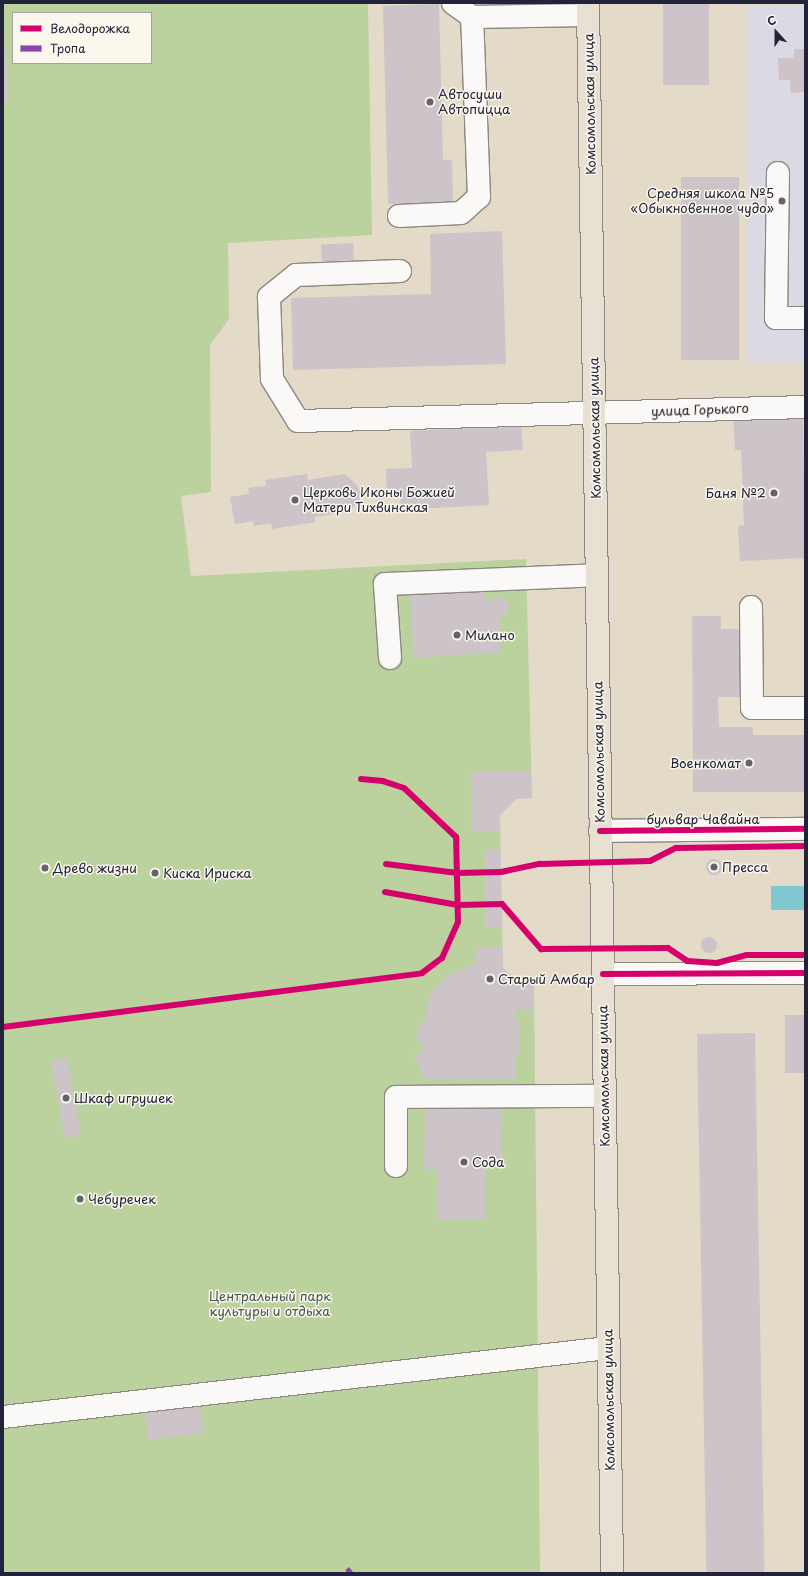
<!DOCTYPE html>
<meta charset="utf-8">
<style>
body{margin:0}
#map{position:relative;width:808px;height:1576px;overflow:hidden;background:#e4dac8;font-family:"Playpen Sans",sans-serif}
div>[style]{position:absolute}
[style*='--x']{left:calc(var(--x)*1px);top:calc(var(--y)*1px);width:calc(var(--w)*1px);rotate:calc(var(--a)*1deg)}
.built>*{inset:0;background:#dbd9e3;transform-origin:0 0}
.green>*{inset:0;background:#bbd29e}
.water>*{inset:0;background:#82c8d0;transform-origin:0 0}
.building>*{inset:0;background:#ccc4c9;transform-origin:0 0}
.round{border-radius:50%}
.roads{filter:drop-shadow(1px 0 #8c8782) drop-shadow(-1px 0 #8c8782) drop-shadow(0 1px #8c8782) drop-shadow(0 -1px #8c8782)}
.minor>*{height:22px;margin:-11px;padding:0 11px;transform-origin:11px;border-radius:11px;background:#fbf9f7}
.major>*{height:22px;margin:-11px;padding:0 11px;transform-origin:11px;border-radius:11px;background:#e8e0d3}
.quiet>*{height:5px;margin-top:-2.5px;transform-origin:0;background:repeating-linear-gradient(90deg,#8e44ad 0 10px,transparent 0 15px)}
.cycleway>*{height:6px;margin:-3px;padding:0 3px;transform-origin:3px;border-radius:3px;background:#d6006c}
.dots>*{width:11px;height:11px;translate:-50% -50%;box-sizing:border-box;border:2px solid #fbf7ec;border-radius:50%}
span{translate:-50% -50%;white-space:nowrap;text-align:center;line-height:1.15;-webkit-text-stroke:3px #fbf7ec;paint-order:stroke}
.poi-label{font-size:13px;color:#22223b}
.left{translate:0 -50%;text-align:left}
.right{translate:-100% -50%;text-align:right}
.street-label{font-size:13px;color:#22223b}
.park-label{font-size:13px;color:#46554e}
.frame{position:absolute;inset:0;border:4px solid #22223b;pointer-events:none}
.legend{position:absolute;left:12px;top:12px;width:140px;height:52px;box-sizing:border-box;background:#fbf7ec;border:1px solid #a4a2a5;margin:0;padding:5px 7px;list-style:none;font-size:12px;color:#22223b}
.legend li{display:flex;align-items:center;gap:8px;height:20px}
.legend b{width:20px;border:1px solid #a4a2a5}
.north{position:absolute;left:756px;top:12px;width:40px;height:40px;-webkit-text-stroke:3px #fbf7ec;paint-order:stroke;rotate:339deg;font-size:11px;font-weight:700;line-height:16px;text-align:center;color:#22223b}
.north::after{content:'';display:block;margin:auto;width:14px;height:18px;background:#22223b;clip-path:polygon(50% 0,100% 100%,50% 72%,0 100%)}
</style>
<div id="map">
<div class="built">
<div style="left:805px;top:6px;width:358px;height:58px;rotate:90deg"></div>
</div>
<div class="green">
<div style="clip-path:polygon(evenodd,3px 3px,368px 3px,372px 235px,228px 243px,229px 319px,210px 345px,211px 492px,181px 496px,191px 576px,526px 559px,532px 798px,516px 799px,500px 815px,503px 968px,516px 980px,534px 980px,540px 1573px,3px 1573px,3px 3px,13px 13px,151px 13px,151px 63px,13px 63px,13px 13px)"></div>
</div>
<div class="water">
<div style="left:771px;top:886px;width:34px;height:24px"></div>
</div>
<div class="building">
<div style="left:663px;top:3px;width:46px;height:82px"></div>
<div style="clip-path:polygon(439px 4px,443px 160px,452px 160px,453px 203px,388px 204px,383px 6px)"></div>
<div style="clip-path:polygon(3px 45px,6px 45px,8px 104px,3px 104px)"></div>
<div style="clip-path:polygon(795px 49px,805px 49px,805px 92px,791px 93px,790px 80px,779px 80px,778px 58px,793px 58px)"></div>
<div style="left:681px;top:177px;width:58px;height:183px"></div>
<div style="clip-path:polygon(502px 231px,506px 364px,293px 370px,291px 298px,431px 294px,430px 234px)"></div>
<div style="left:353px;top:243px;width:17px;height:32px;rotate:87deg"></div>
<div style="clip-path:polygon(803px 413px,805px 558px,740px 561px,738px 526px,744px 525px,741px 450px,735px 450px,733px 416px)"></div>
<div style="clip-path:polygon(521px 425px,523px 450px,486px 452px,489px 505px,401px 510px,400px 492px,387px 493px,386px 469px,412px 468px,410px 431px)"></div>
<div style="clip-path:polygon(307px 474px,308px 480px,345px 474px,358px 486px,361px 495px,358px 503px,347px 512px,315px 517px,315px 522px,272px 529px,271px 523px,254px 526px,253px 521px,235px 524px,230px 497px,249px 494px,248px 488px,266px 486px,265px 480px)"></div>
<div style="clip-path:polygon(484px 591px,485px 602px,499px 597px,506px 600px,509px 606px,506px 615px,499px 618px,501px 652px,414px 658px,410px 596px)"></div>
<div style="clip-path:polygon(692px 616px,721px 616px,721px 629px,748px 629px,749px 697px,718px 697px,719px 727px,753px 727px,753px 735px,805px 735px,805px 792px,693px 792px)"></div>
<div style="clip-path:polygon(531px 771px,532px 798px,516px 799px,500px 815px,500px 832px,471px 832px,471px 772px)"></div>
<div style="left:485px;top:850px;width:16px;height:78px"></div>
<div class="round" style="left:706px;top:859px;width:16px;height:16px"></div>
<div class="round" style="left:701px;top:937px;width:16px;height:16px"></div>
<div style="clip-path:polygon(475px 947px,503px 947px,503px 968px,516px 980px,534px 980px,534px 1009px,516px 1009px,516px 1021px,520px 1020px,520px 1056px,516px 1056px,516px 1080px,426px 1080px,413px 1055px,420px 1054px,424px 1046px,418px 1040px,417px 1033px,419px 1026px,425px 1022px,430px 995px,448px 975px,475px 964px)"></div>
<div style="left:785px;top:1015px;width:20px;height:58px"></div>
<div style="left:755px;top:1033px;width:540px;height:58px;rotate:89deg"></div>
<div style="left:67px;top:1058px;width:79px;height:16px;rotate:80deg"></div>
<div style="clip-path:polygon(425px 1108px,502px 1109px,501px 1167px,485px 1166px,485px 1220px,438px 1219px,438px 1170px,424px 1170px)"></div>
<div style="left:199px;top:1404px;width:29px;height:55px;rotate:82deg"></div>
</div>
<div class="roads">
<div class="minor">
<div style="--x:453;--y:3;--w:24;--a:36"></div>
<div style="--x:472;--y:17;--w:116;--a:-1"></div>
<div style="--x:778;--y:173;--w:145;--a:90.8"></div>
<div style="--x:776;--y:318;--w:29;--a:0"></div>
<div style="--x:399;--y:216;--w:62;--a:-2.8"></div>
<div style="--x:461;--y:213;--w:24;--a:-42"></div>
<div style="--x:479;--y:197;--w:180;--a:-92.2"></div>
<div style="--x:400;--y:271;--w:104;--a:177.8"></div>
<div style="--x:296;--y:275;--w:35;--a:141"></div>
<div style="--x:269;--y:297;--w:82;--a:87.9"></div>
<div style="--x:272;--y:379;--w:49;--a:58.2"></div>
<div style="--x:298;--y:421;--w:507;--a:-1.58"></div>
<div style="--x:751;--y:607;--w:101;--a:89.4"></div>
<div style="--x:752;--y:708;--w:53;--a:0"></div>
<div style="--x:390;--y:658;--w:74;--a:-93.9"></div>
<div style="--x:385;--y:584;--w:212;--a:-2.4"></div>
<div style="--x:600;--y:831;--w:205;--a:-0.6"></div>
<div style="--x:603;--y:974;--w:202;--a:-0.3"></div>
<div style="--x:396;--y:1166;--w:69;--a:-90"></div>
<div style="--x:396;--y:1097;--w:208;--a:-0.3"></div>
<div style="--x:3;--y:1417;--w:609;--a:-6.51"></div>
</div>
<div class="major">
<div style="--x:588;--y:3;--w:1570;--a:89.12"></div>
</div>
</div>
<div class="quiet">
<div style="--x:347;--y:1568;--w:6;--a:51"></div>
</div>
<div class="cycleway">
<div style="--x:600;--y:831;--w:205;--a:-0.6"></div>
<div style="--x:386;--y:864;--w:72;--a:7.2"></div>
<div style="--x:457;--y:873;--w:44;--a:-1.3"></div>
<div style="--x:501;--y:872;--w:40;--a:-12"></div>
<div style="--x:540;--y:864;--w:110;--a:-1.6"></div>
<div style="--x:650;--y:861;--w:29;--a:-27"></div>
<div style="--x:676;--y:848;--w:129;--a:-0.9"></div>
<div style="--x:385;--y:892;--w:74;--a:10.1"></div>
<div style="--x:458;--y:905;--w:44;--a:-1.3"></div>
<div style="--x:502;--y:904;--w:60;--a:49.1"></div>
<div style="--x:541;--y:949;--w:127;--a:-0.5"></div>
<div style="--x:668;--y:948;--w:23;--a:34"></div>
<div style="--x:687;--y:961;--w:30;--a:4"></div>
<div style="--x:717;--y:963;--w:31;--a:-15"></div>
<div style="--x:747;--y:955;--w:58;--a:0"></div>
<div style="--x:603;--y:974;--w:202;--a:-0.3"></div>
<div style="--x:3;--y:1027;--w:422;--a:-7.3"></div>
<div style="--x:422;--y:973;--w:25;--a:-37"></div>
<div style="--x:442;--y:958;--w:39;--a:-66"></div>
<div style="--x:458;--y:922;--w:85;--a:-91.3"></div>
<div style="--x:456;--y:837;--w:71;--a:-136.7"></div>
<div style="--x:404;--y:788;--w:22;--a:-162"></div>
<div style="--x:383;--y:781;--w:22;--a:-175"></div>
</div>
<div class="dots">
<div style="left:430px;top:102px;background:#66626c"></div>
<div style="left:782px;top:201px;background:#66626c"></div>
<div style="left:774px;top:493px;background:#66626c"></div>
<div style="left:295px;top:500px;background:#66626c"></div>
<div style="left:457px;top:635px;background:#66626c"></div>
<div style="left:749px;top:763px;background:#66626c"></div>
<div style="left:714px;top:867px;background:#66626c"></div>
<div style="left:45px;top:868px;background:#66626c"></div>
<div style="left:155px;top:873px;background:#66626c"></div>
<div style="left:490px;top:979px;background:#66626c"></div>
<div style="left:66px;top:1098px;background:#66626c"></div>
<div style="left:464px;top:1162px;background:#66626c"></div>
<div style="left:80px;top:1199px;background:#66626c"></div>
</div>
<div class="poi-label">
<span class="left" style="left:438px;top:102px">Автосуши<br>Автопицца</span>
<span class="right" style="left:774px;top:201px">Средняя школа №5<br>«Обыкновенное чудо»</span>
<span class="left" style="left:303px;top:500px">Церковь Иконы Божией<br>Матери Тихвинская</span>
<span class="right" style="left:766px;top:493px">Баня №2</span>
<span class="left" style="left:465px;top:635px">Милано</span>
<span class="right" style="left:741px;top:763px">Военкомат</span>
<span class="left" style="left:722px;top:867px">Пресса</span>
<span class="left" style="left:53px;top:868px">Древо жизни</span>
<span class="left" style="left:163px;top:873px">Киска Ириска</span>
<span class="left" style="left:498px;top:979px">Старый Амбар</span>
<span class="left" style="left:74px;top:1098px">Шкаф игрушек</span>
<span class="left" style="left:472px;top:1162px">Сода</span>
<span class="left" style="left:88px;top:1199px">Чебуречек</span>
</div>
<div class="street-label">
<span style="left:590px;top:104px;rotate:-91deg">Комсомольская улица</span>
<span style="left:700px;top:410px;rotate:-2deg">улица Горького</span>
<span style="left:595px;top:428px;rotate:-91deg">Комсомольская улица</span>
<span style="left:599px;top:752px;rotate:-91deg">Комсомольская улица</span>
<span style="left:703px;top:819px">бульвар Чавайна</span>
<span style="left:604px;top:1076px;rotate:-91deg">Комсомольская улица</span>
<span style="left:609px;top:1400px;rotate:-91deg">Комсомольская улица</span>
</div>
<div class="park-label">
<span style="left:270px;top:1304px">Центральный парк<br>культуры и отдыха</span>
</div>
<div class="frame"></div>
<ul class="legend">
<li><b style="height:5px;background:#d6006c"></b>Велодорожка</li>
<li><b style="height:5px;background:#8e44ad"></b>Тропа</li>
</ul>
<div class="north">С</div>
</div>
